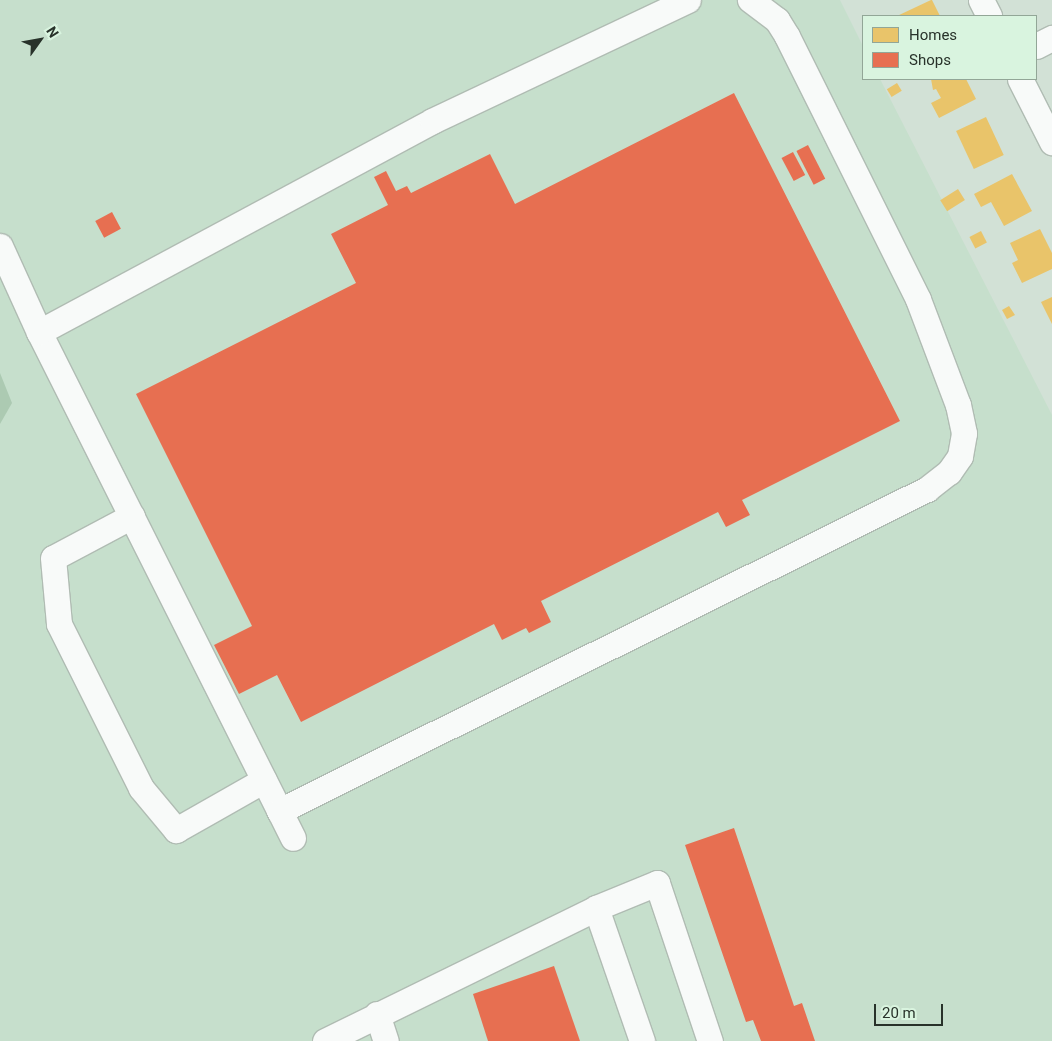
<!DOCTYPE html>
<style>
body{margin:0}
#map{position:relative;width:1052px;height:1041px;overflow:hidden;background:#d2e1d6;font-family:Roboto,sans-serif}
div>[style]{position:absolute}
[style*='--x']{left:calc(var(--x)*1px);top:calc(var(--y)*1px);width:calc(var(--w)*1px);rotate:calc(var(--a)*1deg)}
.built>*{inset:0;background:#c6dfcc}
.water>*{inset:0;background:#accab2}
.homes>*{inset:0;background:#e9c46a;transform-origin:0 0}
.shops>*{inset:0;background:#e76f51;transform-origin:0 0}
.roads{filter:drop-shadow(1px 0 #b0bcb3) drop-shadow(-1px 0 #b0bcb3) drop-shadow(0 1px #b0bcb3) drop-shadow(0 -1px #b0bcb3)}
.minor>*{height:25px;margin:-12.5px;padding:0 12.5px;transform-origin:12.5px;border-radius:12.5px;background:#f8faf9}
span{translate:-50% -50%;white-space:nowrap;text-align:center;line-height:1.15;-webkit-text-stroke:5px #d9f4df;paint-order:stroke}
.legend{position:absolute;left:862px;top:15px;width:175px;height:65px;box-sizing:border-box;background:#d9f4df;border:1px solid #92a697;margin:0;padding:6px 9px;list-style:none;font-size:15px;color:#28322a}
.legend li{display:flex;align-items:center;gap:10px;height:25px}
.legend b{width:25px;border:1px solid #92a697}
.north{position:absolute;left:15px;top:15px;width:50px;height:50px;-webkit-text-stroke:4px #d9f4df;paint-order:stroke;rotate:58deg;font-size:14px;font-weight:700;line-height:20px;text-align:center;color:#28322a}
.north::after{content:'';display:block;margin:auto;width:18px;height:22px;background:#28322a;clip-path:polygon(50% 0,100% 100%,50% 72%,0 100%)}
.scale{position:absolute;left:874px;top:1004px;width:69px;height:22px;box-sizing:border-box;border:2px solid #28322a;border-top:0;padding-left:6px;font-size:15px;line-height:18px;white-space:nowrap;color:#28322a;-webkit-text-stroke:4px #d9f4df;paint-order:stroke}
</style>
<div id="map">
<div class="built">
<div style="clip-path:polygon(0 0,840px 0,863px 46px,863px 79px,880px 79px,1052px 415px,1052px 1041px,0 1041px)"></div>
</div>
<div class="water">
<div style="clip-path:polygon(0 373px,12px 403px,0 424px)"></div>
</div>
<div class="homes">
<div style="clip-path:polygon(932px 0,940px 16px,897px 16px,931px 0)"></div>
<div style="clip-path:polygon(931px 79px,966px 79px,976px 99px,939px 118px,931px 103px,941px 98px,936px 89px,933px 90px)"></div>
<div style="left:897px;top:83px;width:9px;height:12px;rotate:58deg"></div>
<div style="left:986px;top:117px;width:42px;height:33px;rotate:65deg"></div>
<div style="clip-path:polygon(1012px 174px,1032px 211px,1004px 226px,991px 202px,981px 207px,974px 194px)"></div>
<div style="left:958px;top:189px;width:13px;height:21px;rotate:58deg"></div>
<div style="clip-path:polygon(1040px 229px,1052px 253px,1052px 269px,1022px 283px,1012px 263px,1018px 260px,1010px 243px)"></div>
<div style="left:981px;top:231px;width:13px;height:13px;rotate:63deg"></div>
<div style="clip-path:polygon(1052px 297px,1052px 324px,1041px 302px)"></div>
<div style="clip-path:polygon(1009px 306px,1015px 315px,1007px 319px,1002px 310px)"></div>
</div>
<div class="shops">
<div style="clip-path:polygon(734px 93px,900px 421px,742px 500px,750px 515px,726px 527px,718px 512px,541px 601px,551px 622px,529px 633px,526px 628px,502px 640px,494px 624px,301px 722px,277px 675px,239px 694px,214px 645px,252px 626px,136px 394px,356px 283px,331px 234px,388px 205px,374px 177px,386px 171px,396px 191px,407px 186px,411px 193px,490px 154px,515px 204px)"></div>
<div style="left:808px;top:145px;width:38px;height:13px;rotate:63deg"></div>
<div style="left:793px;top:152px;width:26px;height:13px;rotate:62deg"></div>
<div style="left:112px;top:212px;width:19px;height:19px;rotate:62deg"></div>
<div style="clip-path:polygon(734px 828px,794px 1006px,802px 1003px,815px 1041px,761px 1041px,753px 1020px,746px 1022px,685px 845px)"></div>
<div style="clip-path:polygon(554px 966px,580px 1041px,488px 1041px,473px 994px)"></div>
</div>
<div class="roads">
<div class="minor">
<div style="--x:981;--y:0;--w:18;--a:63"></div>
<div style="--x:1036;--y:46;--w:18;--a:-27"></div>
<div style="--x:1020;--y:79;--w:71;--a:63.1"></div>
<div style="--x:0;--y:246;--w:94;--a:65.6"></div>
<div style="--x:39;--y:332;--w:566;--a:63.34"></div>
<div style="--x:39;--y:332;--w:446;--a:-28.2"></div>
<div style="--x:432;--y:121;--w:283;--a:-25.3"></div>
<div style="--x:132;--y:516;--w:89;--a:152"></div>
<div style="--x:53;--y:558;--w:66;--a:84.8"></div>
<div style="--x:59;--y:624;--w:183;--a:63.4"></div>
<div style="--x:141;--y:788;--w:55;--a:50.2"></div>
<div style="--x:176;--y:830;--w:101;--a:-29.6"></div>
<div style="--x:279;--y:811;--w:724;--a:-26.42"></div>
<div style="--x:927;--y:489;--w:28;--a:-38"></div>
<div style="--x:949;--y:472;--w:19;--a:-55"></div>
<div style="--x:960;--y:456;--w:23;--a:-80"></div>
<div style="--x:964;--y:433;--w:29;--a:-102"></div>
<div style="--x:958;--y:405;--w:113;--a:-110.7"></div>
<div style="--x:918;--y:299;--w:294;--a:-116.5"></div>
<div style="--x:787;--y:36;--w:19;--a:-122"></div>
<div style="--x:777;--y:20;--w:34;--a:-143"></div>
<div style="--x:596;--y:908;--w:141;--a:70.9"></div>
<div style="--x:377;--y:1014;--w:28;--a:72"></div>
<div style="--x:325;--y:1041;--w:302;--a:-26.1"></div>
<div style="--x:596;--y:908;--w:66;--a:-22.3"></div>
<div style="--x:657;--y:883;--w:167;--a:71.5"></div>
</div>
</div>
<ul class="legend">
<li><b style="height:14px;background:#e9c46a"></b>Homes</li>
<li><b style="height:14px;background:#e76f51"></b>Shops</li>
</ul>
<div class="north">N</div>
<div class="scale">20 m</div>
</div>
